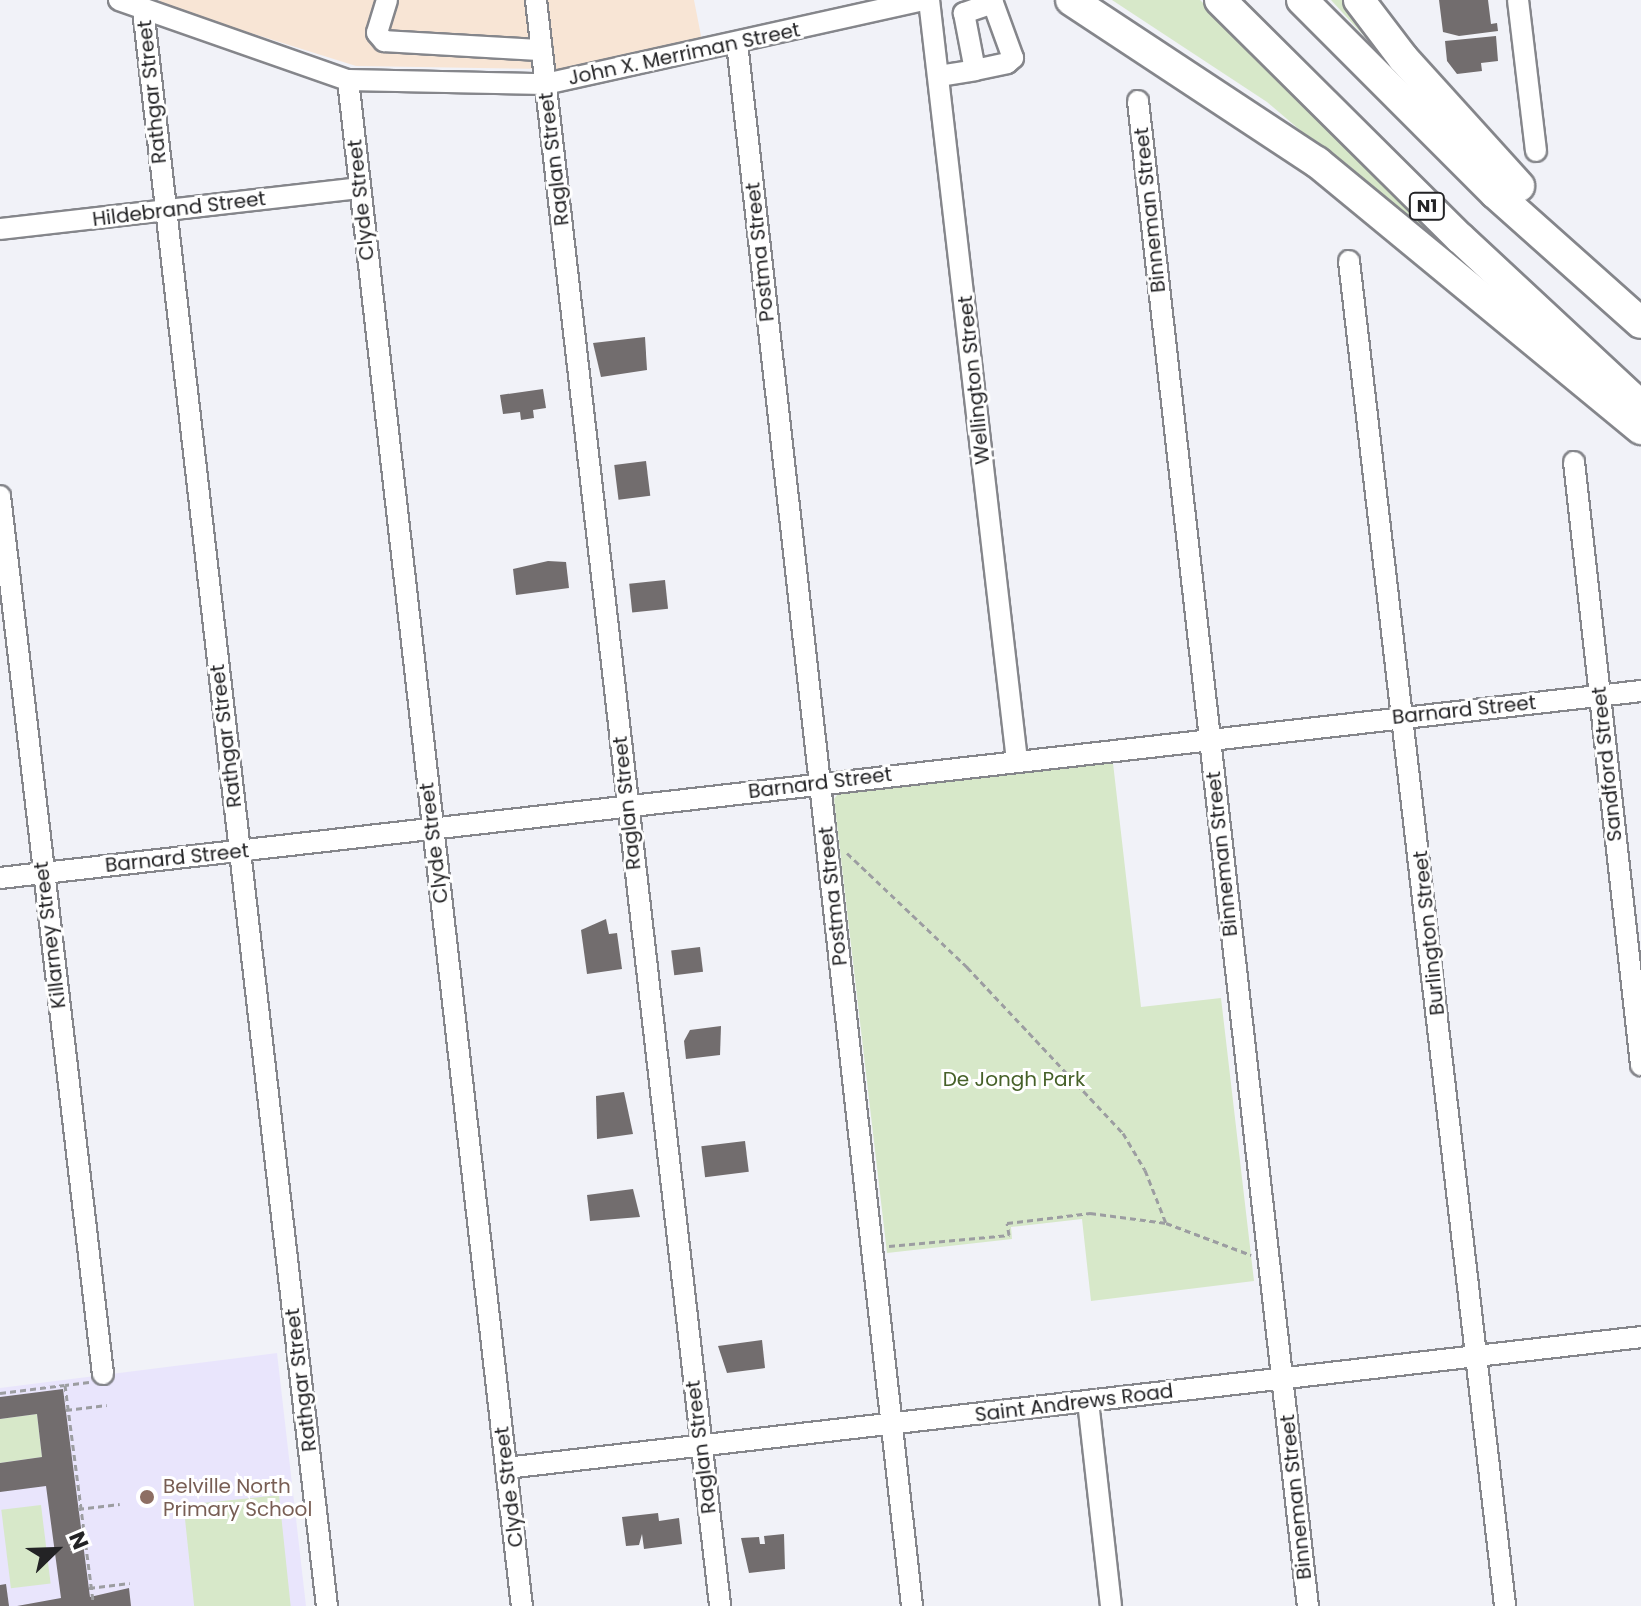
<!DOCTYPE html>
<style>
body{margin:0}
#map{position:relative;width:1641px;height:1606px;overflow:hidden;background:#f1f2f8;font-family:Poppins,sans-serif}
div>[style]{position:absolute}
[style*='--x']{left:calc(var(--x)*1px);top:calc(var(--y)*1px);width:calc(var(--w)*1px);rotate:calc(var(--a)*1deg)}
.commercial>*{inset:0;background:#f8e5d5}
.education>*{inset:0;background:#e9e5fc}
.green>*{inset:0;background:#d7e8c9;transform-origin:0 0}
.building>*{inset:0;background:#726d6e;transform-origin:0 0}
.path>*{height:3px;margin-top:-1.5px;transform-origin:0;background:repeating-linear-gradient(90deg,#9c9da1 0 6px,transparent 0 10px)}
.roads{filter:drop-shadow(2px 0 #85868b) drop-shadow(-2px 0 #85868b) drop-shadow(0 2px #85868b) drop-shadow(0 -2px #85868b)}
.minor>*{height:20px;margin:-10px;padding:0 10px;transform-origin:10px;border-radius:10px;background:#fff}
.highway>*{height:30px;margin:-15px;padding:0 15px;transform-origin:15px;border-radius:15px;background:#fff}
.dots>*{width:22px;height:22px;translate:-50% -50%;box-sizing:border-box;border:4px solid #fff;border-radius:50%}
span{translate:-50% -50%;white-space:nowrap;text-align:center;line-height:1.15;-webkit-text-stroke:6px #fff;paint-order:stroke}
.shield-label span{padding:2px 6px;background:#fff;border:2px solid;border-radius:6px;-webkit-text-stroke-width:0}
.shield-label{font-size:18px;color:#232325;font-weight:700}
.street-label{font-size:20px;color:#232325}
.park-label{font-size:20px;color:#466129}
.education-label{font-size:20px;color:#785e54}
.left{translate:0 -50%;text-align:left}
.north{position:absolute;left:16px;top:1510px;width:80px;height:80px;-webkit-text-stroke:6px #fff;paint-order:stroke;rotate:67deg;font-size:22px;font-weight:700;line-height:32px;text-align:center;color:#232325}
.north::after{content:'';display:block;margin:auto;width:28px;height:36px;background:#232325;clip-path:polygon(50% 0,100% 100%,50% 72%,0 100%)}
</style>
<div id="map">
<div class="commercial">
<div style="clip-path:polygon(160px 0,694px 0,704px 51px,548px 86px,545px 69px,356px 66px,158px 4px)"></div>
</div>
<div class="education">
<div style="clip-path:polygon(277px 1353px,306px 1606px,0 1606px,0 1388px)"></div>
</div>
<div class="green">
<div style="clip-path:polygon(1112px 0,1200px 0,1435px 233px,1435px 239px,1430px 241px,1267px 102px)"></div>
<div style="clip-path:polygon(1331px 0,1344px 0,1386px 60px)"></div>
<div style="clip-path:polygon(1113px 763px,1141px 1007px,1221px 998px,1254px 1281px,1091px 1301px,1082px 1219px,1011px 1227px,1012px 1239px,887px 1253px,834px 799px,838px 794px)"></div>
<div style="clip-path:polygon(37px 1414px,42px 1457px,0 1463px,0 1419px)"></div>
<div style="left:279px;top:1495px;width:112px;height:96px;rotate:84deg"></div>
<div style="left:41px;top:1505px;width:79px;height:40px;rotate:83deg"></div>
</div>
<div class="building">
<div style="clip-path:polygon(1439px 0,1488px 0,1491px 24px,1497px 23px,1498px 31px,1459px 36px,1443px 32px)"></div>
<div style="clip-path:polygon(1496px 36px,1498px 61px,1481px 63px,1482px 71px,1457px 74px,1447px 61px,1445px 41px)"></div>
<div style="clip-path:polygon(645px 337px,647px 370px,601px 377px,593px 343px)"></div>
<div style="clip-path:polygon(543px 389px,546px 408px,533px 410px,534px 418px,521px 420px,520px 412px,503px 414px,500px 395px)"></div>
<div style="left:646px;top:461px;width:35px;height:32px;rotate:83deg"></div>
<div style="clip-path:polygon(548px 561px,566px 562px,569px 588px,516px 595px,513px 569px)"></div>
<div style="left:665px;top:580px;width:29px;height:36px;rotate:84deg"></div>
<div style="clip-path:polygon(606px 919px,609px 934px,617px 933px,622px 969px,587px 974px,581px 930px)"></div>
<div style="left:700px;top:947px;width:25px;height:29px;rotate:83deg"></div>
<div style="clip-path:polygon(721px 1026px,720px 1055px,686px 1059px,684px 1041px,690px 1030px)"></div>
<div style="clip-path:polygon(624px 1092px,633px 1134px,597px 1139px,596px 1096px)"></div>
<div style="left:745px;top:1141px;width:31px;height:44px;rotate:83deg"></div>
<div style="clip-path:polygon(633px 1189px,640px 1217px,590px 1221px,587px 1195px)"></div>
<div style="clip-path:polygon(762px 1340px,765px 1368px,727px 1373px,718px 1346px)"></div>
<div style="clip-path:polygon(63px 1389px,90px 1597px,129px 1588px,131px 1606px,17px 1606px,61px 1598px,46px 1486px,0 1492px,0 1463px,42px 1457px,37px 1414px,0 1419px,0 1397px)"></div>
<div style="clip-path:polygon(658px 1513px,659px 1521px,679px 1518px,682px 1544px,644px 1549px,642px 1534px,639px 1545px,626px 1546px,622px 1517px)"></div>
<div style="clip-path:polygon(784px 1534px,785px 1569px,749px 1573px,741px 1538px,759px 1537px,760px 1544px,765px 1544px,764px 1536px)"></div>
<div style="clip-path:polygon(6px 1584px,9px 1606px,0 1606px,0 1585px)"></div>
</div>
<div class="path">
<div style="--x:847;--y:853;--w:166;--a:43.5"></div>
<div style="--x:967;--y:967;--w:228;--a:46.8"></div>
<div style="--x:1123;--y:1133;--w:43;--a:59.3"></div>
<div style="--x:1145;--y:1170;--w:57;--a:68.4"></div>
<div style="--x:1166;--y:1223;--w:91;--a:20.6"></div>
<div style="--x:889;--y:1246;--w:121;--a:-5.2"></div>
<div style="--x:1009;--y:1235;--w:12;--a:-99"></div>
<div style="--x:1007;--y:1223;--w:84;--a:-6.9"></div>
<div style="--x:1090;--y:1213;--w:77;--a:7.5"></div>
<div style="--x:89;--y:1382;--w:24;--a:173"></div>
<div style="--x:65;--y:1385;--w:217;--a:82.6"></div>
<div style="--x:0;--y:1393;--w:65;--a:-7"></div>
<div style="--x:66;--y:1410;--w:41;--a:-7"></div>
<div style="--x:78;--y:1509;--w:42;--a:-6.8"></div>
<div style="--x:89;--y:1588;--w:41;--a:-7"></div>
</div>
<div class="roads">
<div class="minor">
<div style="--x:119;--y:0;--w:243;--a:19.3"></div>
<div style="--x:348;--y:80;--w:197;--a:1.2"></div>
<div style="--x:545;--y:84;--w:388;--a:-12.5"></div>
<div style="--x:387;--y:0;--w:34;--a:107"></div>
<div style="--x:377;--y:33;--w:11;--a:49"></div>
<div style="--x:384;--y:41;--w:158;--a:3.3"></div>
<div style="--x:536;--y:0;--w:1617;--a:83.46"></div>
<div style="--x:929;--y:0;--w:766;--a:83.4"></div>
<div style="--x:1518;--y:0;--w:152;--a:83.2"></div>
<div style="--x:143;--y:9;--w:1608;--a:83.43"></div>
<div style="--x:737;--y:43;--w:1573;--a:83.61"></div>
<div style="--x:939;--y:76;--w:36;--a:-9"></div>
<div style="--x:975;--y:70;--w:33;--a:-12"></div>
<div style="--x:1007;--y:63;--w:8;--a:-40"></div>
<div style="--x:1013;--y:58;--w:59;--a:-110"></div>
<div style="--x:993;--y:3;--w:31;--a:161"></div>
<div style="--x:964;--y:13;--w:58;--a:79.1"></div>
<div style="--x:348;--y:80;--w:1536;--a:83.5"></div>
<div style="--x:1138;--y:101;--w:1515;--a:83.56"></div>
<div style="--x:0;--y:229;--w:360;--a:-6.5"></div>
<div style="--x:1349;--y:261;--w:1354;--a:83.38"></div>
<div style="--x:1574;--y:462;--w:607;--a:83.66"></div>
<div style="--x:0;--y:496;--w:884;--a:83.31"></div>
<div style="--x:0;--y:878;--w:1652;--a:-6.5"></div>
<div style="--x:1088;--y:1401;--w:206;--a:83.6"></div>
<div style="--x:506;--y:1468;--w:1143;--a:-6.58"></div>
</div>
<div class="highway">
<div style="--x:1071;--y:0;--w:295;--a:33.4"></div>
<div style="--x:1317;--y:162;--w:420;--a:39.5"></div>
<div style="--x:1220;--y:0;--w:338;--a:44.8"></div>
<div style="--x:1460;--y:238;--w:236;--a:42.9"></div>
<div style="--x:1302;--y:0;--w:273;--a:45"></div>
<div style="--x:1495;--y:193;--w:195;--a:41.7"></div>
<div style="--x:1359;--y:0;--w:73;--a:52.8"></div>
<div style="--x:1403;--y:58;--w:173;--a:47.8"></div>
</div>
</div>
<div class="dots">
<div style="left:147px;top:1497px;background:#8d6e63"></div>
</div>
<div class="shield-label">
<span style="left:1427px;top:206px">N1</span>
</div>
<div class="street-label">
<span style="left:684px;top:54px;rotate:-12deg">John X. Merriman Street</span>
<span style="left:152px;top:92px;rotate:-96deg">Rathgar Street</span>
<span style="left:554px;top:159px;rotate:-97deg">Raglan Street</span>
<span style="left:361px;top:200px;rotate:-96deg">Clyde Street</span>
<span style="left:179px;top:209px;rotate:-7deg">Hildebrand Street</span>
<span style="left:1150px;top:210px;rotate:-96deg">Binneman Street</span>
<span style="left:760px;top:252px;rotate:-96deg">Postma Street</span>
<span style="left:974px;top:380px;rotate:-96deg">Wellington Street</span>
<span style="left:1464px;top:710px;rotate:-6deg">Barnard Street</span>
<span style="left:226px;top:736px;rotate:-97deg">Rathgar Street</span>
<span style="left:1607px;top:764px;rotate:-96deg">Sandford Street</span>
<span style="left:820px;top:783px;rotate:-7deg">Barnard Street</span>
<span style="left:627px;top:803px;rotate:-96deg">Raglan Street</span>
<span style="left:434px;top:843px;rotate:-97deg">Clyde Street</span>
<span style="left:1222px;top:854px;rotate:-96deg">Binneman Street</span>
<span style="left:177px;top:858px;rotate:-6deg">Barnard Street</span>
<span style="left:833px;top:896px;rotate:-96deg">Postma Street</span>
<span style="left:1429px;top:933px;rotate:-96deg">Burlington Street</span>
<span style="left:50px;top:935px;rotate:-97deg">Killarney Street</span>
<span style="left:301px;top:1380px;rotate:-97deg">Rathgar Street</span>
<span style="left:1074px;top:1403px;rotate:-7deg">Saint Andrews Road</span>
<span style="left:701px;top:1447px;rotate:-97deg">Raglan Street</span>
<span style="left:509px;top:1487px;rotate:-97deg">Clyde Street</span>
<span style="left:1296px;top:1497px;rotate:-96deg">Binneman Street</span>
</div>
<div class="park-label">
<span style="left:1014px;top:1079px">De Jongh Park</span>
</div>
<div class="education-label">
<span class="left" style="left:163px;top:1498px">Belville North<br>Primary School</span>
</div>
<div class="north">N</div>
</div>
